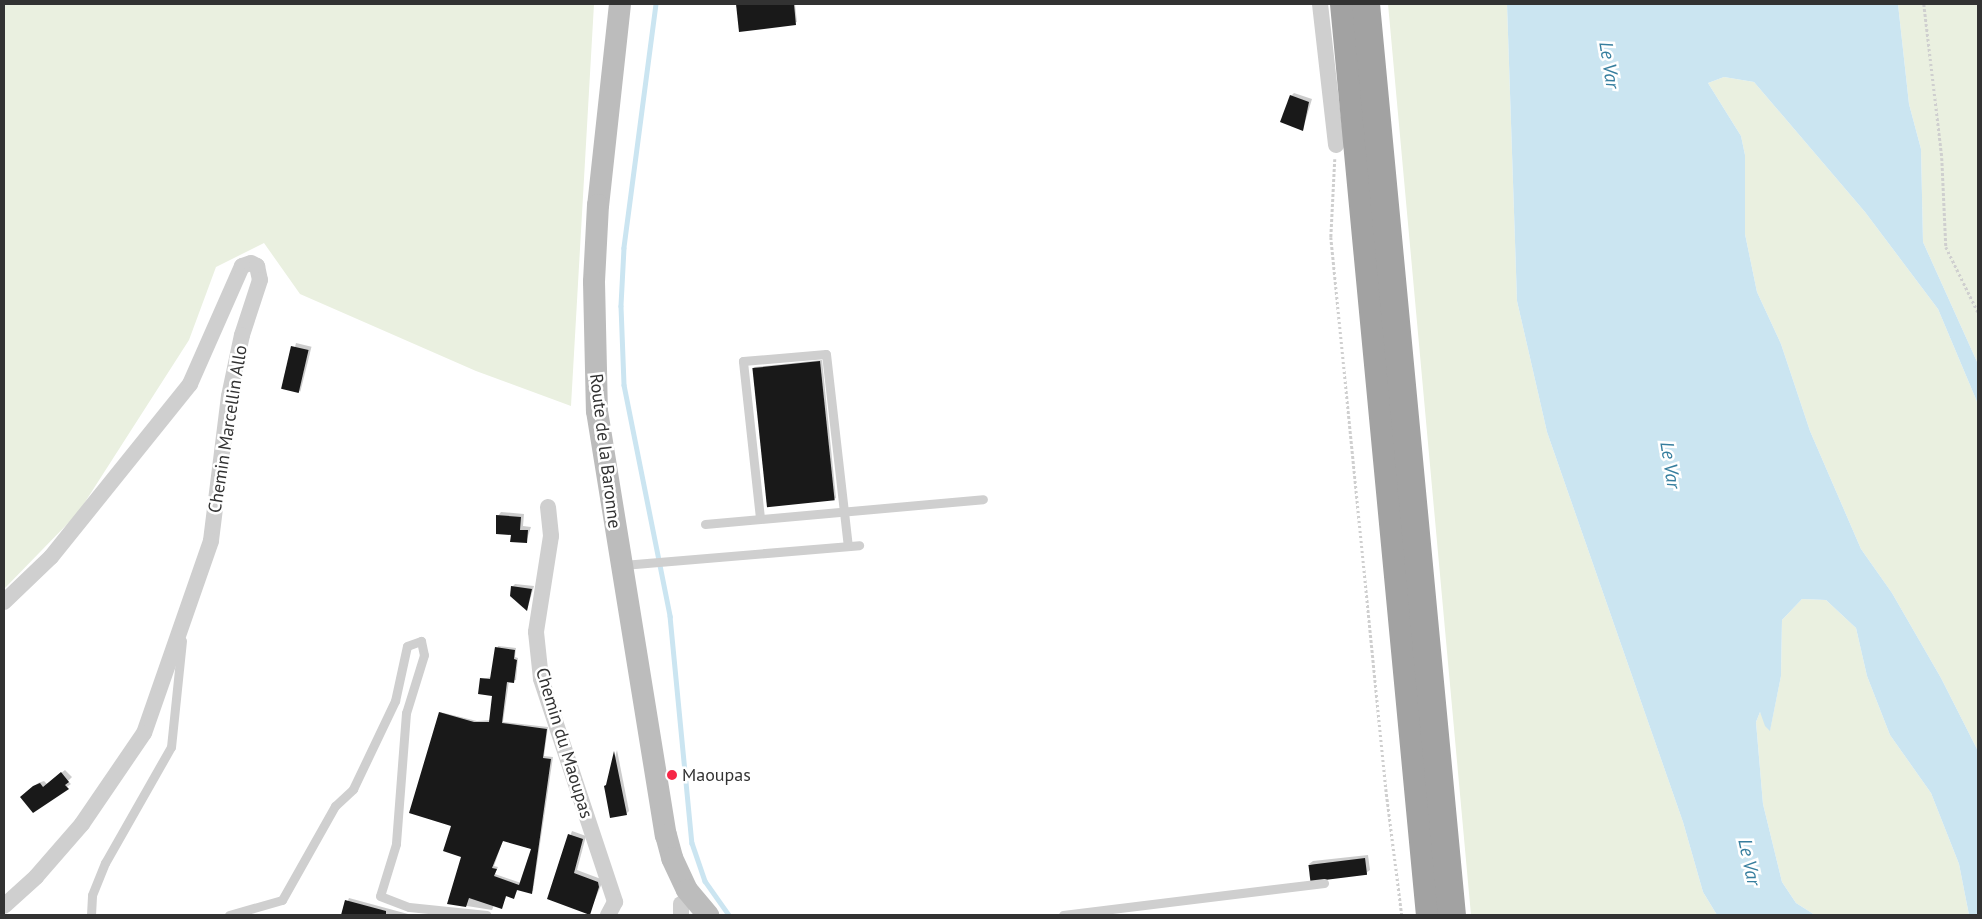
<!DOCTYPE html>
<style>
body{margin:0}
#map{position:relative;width:1982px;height:919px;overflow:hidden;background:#fff;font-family:"PT Sans",sans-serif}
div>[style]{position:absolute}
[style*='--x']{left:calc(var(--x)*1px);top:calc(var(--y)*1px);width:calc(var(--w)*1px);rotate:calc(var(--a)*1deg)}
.green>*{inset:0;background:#eaf0e0}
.water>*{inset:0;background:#cbe5f1}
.shadow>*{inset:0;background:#0003;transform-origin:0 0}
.stream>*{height:4.5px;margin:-2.25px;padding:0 2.25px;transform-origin:2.25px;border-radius:2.25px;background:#cbe5f1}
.building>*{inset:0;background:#191919;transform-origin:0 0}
.path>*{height:2.5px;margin-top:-1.25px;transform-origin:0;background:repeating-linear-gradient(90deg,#cfcfcf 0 2.5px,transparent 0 5px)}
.service>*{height:9px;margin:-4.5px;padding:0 4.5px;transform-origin:4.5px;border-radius:4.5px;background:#cfcfcf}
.minor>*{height:16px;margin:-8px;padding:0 8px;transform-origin:8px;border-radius:8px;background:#cfcfcf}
.secondary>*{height:22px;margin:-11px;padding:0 11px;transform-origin:11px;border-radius:11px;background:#bcbcbc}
.trunk>*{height:28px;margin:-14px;padding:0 14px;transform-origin:14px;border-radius:14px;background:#a2a2a2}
.dots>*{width:14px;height:14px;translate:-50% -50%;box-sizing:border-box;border:2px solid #fff;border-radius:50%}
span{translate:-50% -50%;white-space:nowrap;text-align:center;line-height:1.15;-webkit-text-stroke:5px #fff;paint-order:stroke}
.street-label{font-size:18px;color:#323232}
.poi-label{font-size:18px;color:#323232}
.left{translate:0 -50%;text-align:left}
.water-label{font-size:19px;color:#367e9e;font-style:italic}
.frame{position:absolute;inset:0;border:5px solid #323232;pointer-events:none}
</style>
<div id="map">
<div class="green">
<div style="clip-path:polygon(4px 4px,594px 4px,571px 406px,476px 371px,300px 294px,264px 243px,216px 267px,189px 340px,78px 513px,4px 589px)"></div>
<div style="clip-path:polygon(1388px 4px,1507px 4px,1517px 301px,1547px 432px,1683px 822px,1703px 892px,1717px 915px,1471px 915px)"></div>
<div style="clip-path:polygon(1898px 4px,1978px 4px,1978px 364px,1923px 242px,1921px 149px,1909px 104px)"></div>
<div style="clip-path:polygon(1724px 77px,1754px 82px,1865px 212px,1938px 309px,1978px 404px,1978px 751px,1941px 678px,1892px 593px,1861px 549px,1810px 431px,1781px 344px,1757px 292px,1745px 234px,1745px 155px,1741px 136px,1708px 83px)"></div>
<div style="clip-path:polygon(1802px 599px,1826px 600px,1856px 628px,1867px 676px,1890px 735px,1931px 793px,1959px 864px,1969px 915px,1815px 915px,1796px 903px,1782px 882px,1763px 804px,1756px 722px,1760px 712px,1770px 730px,1781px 676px,1782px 620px)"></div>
</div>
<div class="water">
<div style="clip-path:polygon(1507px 4px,1898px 4px,1909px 104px,1921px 149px,1923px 242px,1978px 364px,1978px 404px,1938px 309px,1865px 212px,1754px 82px,1724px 77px,1708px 83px,1741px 136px,1745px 155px,1745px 234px,1757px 292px,1781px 344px,1810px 431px,1861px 549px,1892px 593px,1941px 678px,1978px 751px,1978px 915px,1969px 915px,1959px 864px,1931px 793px,1890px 735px,1867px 676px,1856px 628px,1826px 600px,1802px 599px,1782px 620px,1781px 676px,1770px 731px,1765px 726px,1760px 712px,1756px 722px,1763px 804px,1782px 882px,1796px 903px,1815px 915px,1717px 915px,1703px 892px,1683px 822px,1547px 432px,1517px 301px)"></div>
</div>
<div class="shadow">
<div style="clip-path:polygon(738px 4px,795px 4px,797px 22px,740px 31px)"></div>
<div style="clip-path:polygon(1294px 93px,1312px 99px,1303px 129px,1291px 96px)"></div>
<div style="left:296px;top:343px;width:16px;height:46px;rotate:14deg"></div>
<div style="clip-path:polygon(822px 360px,836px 498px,834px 499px,754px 367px)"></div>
<div style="clip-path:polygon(501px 512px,524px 514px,523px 526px,531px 527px,526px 542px,512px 534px,498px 516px)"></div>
<div style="clip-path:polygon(515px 584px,534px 586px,527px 610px,512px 587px)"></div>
<div style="clip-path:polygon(evenodd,498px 646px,516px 648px,515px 657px,518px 658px,516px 680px,509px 681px,503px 722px,548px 727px,544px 756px,553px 757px,533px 891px,518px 889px,514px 897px,507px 895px,501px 908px,494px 905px,492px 910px,448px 903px,463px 856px,453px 825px,440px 712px,477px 721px,491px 720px,494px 695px,481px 679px,492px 677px,498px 646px,503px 840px,532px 849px,521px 883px,495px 874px,498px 867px,494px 866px,503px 840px)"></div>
<div style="clip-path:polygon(617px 750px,629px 811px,626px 814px,608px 783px)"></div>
<div style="clip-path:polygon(65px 770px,72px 777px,68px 781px,71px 784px,33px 811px,25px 793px,38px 783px,44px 781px,47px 784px)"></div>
<div style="clip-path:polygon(572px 831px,586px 836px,577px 870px,601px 879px,602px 883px,589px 914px,548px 898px)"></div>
<div style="clip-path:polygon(1368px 855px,1370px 870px,1366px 873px,1309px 864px,1313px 861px)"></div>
<div style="clip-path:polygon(349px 898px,408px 914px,408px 915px,342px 915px)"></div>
</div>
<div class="stream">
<div style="--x:656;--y:4;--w:246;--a:97.5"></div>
<div style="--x:624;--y:248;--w:58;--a:93"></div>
<div style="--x:621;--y:306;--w:79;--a:87.8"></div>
<div style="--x:624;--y:385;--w:236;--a:78.7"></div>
<div style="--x:670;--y:616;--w:228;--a:84.5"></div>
<div style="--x:692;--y:843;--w:40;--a:71.1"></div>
<div style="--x:705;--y:881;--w:42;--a:54.8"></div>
</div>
<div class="building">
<div style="clip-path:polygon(736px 4px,794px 4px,796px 25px,739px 32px)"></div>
<div style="clip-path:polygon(1290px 95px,1309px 102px,1303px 131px,1280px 122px)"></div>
<div style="left:291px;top:346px;width:18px;height:44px;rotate:13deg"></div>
<div style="left:820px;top:361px;width:140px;height:68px;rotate:84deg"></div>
<div style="clip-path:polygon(496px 515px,521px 517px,520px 530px,528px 530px,527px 543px,510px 542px,511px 535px,496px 534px)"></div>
<div style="clip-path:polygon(511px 586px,532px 589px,527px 611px,510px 596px)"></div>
<div style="clip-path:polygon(evenodd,495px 647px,515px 650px,514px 659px,517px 660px,514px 683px,507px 682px,502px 723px,547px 729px,543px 758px,551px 759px,532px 894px,517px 890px,514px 899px,506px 896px,502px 909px,469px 898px,466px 907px,447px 904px,461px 857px,443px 851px,451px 826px,409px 813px,439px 712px,474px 722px,489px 722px,492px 696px,478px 694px,480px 678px,490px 679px,495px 647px,503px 841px,531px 849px,519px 885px,494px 876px,497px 869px,492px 868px,503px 841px)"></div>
<div style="clip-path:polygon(614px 751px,627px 815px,610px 818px,604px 786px,606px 785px)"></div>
<div style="clip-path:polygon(61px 772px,69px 782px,65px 785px,69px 789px,33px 813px,20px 797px,33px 786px,40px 783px,43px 787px)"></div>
<div style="clip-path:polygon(568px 834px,583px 839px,574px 873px,598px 882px,599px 887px,590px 915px,547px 899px)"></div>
<div style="left:1365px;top:858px;width:17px;height:57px;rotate:83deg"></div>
<div style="clip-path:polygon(345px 900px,386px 911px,386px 915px,341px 915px)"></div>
</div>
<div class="path">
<div style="--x:1924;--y:4;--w:155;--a:83.3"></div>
<div style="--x:1942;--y:158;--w:89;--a:87.4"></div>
<div style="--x:1946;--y:247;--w:72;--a:63.8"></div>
<div style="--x:1335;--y:159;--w:78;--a:92.9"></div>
<div style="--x:1331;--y:237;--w:555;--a:84.31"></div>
<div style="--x:1386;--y:789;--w:127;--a:82.8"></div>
</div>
<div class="service">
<div style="--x:760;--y:518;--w:158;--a:-96.2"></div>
<div style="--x:743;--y:361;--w:83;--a:-4.8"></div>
<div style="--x:826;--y:354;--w:193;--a:83.5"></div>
<div style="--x:705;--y:524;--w:279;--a:-5.1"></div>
<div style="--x:623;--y:565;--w:237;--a:-4.8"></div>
<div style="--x:91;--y:915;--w:20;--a:-87"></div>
<div style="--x:92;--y:895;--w:35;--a:-68"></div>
<div style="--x:105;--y:863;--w:133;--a:-60.4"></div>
<div style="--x:171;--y:747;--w:107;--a:-84.1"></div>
<div style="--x:229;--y:915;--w:55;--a:-15.8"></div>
<div style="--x:282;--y:900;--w:108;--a:-60.6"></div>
<div style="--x:335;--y:806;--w:25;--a:-43"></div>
<div style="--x:353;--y:789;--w:98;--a:-64.5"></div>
<div style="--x:395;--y:701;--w:56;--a:-77.7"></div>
<div style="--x:407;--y:646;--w:15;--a:-20"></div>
<div style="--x:421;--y:641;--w:14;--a:78"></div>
<div style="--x:424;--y:655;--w:61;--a:107.2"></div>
<div style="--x:406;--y:713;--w:131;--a:94.4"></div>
<div style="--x:396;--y:844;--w:54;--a:107.1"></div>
<div style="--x:380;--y:896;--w:31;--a:21"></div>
<div style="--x:409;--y:907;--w:78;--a:5.9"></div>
<div style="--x:1063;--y:915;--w:263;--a:-7"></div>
</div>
<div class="minor">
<div style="--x:1320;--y:4;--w:142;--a:83.5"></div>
<div style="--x:548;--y:507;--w:29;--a:84"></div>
<div style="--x:551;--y:536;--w:97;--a:98.9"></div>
<div style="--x:536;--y:632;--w:47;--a:83.9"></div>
<div style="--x:541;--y:679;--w:235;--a:71.6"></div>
<div style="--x:615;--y:902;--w:15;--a:118"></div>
<div style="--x:4;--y:602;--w:65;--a:-43.8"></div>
<div style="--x:51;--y:557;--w:222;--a:-51.2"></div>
<div style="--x:190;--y:384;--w:129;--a:-66.2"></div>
<div style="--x:242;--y:266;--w:9;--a:-18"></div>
<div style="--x:251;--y:263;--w:7;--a:27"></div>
<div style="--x:257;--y:266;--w:14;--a:78"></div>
<div style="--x:260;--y:280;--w:58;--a:108.1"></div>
<div style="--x:242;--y:335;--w:62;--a:102"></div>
<div style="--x:229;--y:396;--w:146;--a:97.1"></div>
<div style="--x:211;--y:541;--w:203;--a:109.2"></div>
<div style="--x:144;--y:733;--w:110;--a:124.3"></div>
<div style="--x:82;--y:824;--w:70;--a:131"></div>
<div style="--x:36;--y:877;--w:43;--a:137.8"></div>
<div style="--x:681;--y:915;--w:11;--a:-90"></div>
</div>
<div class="secondary">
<div style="--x:620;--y:4;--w:202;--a:96.2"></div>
<div style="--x:598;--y:205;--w:77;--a:93"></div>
<div style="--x:594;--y:282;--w:129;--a:88.7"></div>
<div style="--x:597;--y:411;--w:430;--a:80.8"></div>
<div style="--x:666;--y:835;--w:24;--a:75"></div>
<div style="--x:672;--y:858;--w:35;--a:65"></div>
<div style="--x:687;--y:890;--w:33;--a:50"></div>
</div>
<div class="trunk">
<div style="--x:1344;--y:4;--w:915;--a:84.61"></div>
<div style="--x:1366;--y:4;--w:915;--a:84.61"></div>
</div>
<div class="dots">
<div style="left:672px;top:775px;background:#f62747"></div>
</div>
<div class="street-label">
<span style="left:228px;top:429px;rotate:-81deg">Chemin Marcellin Allo</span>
<span style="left:605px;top:451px;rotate:83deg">Route de la Baronne</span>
<span style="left:564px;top:743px;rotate:73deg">Chemin du Maoupas</span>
</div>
<div class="poi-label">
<span class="left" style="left:682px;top:775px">Maoupas</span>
</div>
<div class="water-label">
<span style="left:1609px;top:65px;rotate:81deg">Le Var</span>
<span style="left:1670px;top:465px;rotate:81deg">Le Var</span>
<span style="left:1749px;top:862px;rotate:78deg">Le Var</span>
</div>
<div class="frame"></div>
</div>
